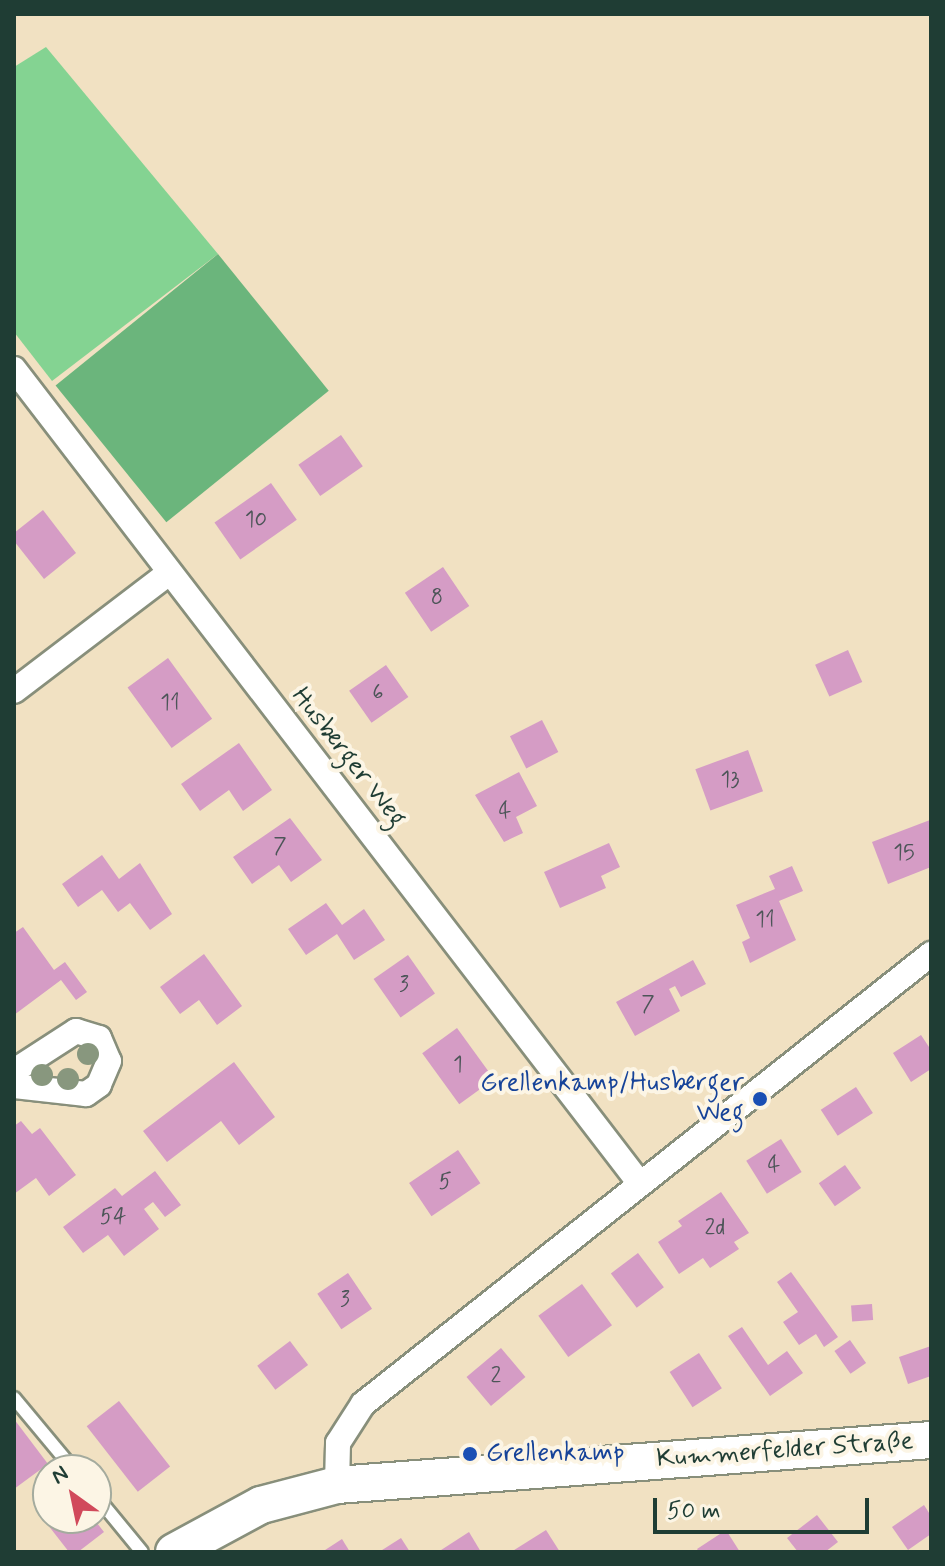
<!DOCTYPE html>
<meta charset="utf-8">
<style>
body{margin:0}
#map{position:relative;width:945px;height:1566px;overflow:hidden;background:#f1e1c2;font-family:Mynerve,sans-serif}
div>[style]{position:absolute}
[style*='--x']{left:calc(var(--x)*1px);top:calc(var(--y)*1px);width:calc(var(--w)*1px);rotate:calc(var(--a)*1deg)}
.green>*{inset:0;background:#84d392}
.forest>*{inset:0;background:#6bb57c;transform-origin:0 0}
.building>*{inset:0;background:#d59cc5;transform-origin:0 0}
.roads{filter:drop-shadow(2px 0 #888f7b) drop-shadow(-2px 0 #888f7b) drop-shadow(0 2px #888f7b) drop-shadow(0 -2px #888f7b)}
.lane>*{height:12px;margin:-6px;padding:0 6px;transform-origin:6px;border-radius:6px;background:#fff}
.street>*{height:24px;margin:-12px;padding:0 12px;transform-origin:12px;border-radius:12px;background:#fff}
.secondary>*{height:36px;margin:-18px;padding:0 18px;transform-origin:18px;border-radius:18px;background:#fff}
.trees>*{width:22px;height:22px;margin:-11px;border-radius:50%;background:#88977e}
.dots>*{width:22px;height:22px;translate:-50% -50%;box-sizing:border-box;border:4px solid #fcf5e5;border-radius:50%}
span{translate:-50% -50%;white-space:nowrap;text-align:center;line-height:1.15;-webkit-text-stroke:8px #fcf5e5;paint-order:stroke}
.number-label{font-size:22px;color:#4c5558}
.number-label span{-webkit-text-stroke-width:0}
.street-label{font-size:26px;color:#1f3d34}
.transit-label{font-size:26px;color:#164399}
.right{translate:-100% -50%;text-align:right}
.left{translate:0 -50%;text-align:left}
.frame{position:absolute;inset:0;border:16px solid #1f3d34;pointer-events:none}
.north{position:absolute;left:32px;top:1454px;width:80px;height:80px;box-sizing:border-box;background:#fcf5e5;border:2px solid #a4ab9e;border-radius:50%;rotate:327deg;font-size:22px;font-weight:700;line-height:32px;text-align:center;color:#1f3d34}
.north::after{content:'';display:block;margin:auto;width:28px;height:36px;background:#d1495b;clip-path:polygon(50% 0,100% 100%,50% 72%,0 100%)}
.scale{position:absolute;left:653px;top:1498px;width:216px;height:36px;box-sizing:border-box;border:4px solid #1f3d34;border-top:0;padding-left:10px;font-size:24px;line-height:28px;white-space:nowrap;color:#1f3d34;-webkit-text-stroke:6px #fcf5e5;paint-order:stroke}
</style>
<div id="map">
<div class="green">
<div style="clip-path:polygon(46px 47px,218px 254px,52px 381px,14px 332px,14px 67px)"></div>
</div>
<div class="forest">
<div style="left:218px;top:254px;width:176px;height:209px;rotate:51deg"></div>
</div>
<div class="building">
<div style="left:341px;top:435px;width:38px;height:52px;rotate:55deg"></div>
<div style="left:271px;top:483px;width:45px;height:69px;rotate:55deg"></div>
<div style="clip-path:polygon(43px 510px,76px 553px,44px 579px,14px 541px,14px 533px)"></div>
<div style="left:443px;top:567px;width:47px;height:46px;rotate:56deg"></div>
<div style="left:848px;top:650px;width:35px;height:36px;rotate:66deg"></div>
<div style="left:168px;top:658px;width:75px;height:50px;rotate:54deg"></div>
<div style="left:386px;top:665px;width:39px;height:45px;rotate:55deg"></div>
<div style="left:542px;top:720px;width:36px;height:36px;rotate:63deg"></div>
<div style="clip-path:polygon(239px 743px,272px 790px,243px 811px,229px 790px,200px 811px,181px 784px)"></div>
<div style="left:748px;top:750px;width:44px;height:56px;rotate:70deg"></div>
<div style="clip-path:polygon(519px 772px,537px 806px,516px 817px,523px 833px,504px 842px,475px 795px)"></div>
<div style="clip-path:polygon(290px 818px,322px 860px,291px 882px,279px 865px,252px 884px,233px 857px)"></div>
<div style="clip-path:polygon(930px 820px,931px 867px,888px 884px,872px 842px)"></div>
<div style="clip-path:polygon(609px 843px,620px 867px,601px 876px,606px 888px,560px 908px,544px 872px)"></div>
<div style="clip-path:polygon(102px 855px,119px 879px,140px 863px,172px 914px,150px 930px,130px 903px,118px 912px,102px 890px,78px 907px,62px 884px)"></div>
<div style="clip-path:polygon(792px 866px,803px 891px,779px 901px,796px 940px,750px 963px,742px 942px,750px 938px,736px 905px,775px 889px,769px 876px)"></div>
<div style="clip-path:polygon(326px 903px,342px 925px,364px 909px,385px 940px,354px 960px,337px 934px,306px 955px,288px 929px)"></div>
<div style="clip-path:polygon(23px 927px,54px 970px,65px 962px,87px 992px,76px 1000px,61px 980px,14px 1015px,14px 933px)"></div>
<div style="clip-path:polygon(204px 954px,242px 1006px,217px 1025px,199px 1000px,180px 1014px,160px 987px)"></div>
<div style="left:408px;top:955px;width:47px;height:42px;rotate:55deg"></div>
<div style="clip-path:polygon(693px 960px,706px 984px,681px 997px,675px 986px,669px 989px,680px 1011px,635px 1036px,616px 1002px)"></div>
<div style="left:457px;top:1028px;width:63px;height:43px;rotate:54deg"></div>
<div style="clip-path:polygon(921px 1035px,931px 1050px,931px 1069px,911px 1082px,893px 1053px)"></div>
<div style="clip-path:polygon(234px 1062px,275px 1117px,239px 1145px,221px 1121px,167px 1162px,143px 1131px)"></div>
<div style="left:856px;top:1087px;width:31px;height:42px;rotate:57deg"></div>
<div style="clip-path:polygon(21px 1121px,32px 1134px,40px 1128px,76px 1175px,49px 1196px,36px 1178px,14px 1194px,14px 1126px)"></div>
<div style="left:781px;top:1139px;width:39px;height:41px;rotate:58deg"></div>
<div style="left:458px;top:1150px;width:40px;height:59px;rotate:56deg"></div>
<div style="left:845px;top:1165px;width:28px;height:32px;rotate:55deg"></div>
<div style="clip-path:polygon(155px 1171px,181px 1205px,165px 1217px,153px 1202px,144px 1209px,159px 1229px,124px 1256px,108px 1235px,83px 1253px,63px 1227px,115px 1188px,122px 1196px)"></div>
<div style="clip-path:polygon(721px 1192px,749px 1233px,734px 1242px,739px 1249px,710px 1268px,703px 1258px,679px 1274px,658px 1242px,682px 1226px,678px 1221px)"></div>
<div style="left:638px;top:1253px;width:43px;height:34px;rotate:53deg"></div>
<div style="clip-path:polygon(791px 1272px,838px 1337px,824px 1347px,816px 1334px,799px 1345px,783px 1322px,798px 1312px,777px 1282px)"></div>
<div style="left:348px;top:1273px;width:43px;height:37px;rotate:56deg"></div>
<div style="left:582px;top:1284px;width:51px;height:54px;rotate:54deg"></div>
<div style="left:872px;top:1304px;width:16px;height:21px;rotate:86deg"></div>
<div style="clip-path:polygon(742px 1327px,768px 1365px,787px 1351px,803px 1373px,770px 1396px,728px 1336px)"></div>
<div style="left:850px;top:1340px;width:28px;height:19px;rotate:55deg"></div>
<div style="left:290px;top:1341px;width:30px;height:41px;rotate:53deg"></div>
<div style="clip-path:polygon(931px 1346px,931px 1376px,908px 1384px,899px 1357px)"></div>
<div style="left:501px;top:1348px;width:38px;height:45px;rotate:50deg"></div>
<div style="left:699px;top:1353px;width:42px;height:35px;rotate:57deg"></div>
<div style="left:119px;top:1401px;width:83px;height:41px;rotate:52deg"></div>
<div style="clip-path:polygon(14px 1419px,48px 1464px,14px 1489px)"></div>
<div style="clip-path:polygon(924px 1505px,931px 1516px,931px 1534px,908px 1550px,892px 1527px)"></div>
<div style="clip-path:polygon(817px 1515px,838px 1542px,825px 1552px,798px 1552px,787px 1538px)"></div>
<div style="clip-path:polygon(48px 1518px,93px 1518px,104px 1532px,78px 1552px,69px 1552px,44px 1520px)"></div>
<div style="clip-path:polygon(546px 1530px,560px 1552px,511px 1552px)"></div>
<div style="clip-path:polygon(726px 1530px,740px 1552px,699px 1552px,697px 1549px)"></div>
<div style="clip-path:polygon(469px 1532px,481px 1552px,438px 1552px)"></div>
<div style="clip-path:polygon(401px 1538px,410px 1552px,379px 1552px)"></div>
<div style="clip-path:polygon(342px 1539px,350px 1552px,322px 1552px)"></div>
</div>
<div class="roads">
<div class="lane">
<div style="--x:14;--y:1398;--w:94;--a:50.2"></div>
<div style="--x:96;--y:1496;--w:72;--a:50.6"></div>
</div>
<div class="street">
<div style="--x:14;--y:369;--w:1024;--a:52.46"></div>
<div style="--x:14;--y:691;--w:195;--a:-37.3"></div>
<div style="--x:14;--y:1071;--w:74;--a:-32.8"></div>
<div style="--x:76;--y:1031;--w:24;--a:17"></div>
<div style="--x:99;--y:1038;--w:25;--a:67"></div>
<div style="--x:109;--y:1061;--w:26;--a:113"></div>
<div style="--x:99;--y:1085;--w:16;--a:145"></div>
<div style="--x:86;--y:1094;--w:72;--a:-173.7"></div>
<div style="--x:337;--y:1485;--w:42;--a:-88.6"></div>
<div style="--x:338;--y:1443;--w:46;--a:-57.3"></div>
<div style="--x:363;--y:1404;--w:725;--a:-38.39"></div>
</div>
<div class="secondary">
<div style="--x:174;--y:1552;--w:99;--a:-28.4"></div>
<div style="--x:261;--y:1505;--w:79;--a:-14.7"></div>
<div style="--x:337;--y:1485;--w:596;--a:-4.33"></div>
</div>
</div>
<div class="trees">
<div style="left:88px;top:1054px"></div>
<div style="left:42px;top:1075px"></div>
<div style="left:68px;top:1079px"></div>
</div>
<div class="dots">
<div style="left:760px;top:1099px;background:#1a4fb4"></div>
<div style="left:470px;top:1454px;background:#1a4fb4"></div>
</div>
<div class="number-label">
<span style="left:256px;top:521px">10</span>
<span style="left:437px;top:599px">8</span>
<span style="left:378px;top:694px">6</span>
<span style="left:170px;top:704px">11</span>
<span style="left:730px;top:781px">13</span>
<span style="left:505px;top:812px">4</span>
<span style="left:280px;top:848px">7</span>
<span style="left:904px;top:854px">15</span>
<span style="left:765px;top:921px">11</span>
<span style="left:404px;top:986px">3</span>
<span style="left:648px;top:1006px">7</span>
<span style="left:458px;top:1066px">1</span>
<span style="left:774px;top:1166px">4</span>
<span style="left:445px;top:1183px">5</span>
<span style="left:113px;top:1218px">54</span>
<span style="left:715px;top:1229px">2d</span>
<span style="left:345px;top:1301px">3</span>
<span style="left:496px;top:1377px">2</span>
</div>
<div class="street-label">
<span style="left:348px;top:758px;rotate:52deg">Husberger Weg</span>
<span style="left:785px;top:1451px;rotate:-4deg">Kummerfelder Straße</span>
</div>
<div class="transit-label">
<span class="right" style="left:744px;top:1099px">Grellenkamp/Husberger<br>Weg</span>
<span class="left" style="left:486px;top:1454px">Grellenkamp</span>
</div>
<div class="frame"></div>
<div class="north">N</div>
<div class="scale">50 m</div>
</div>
